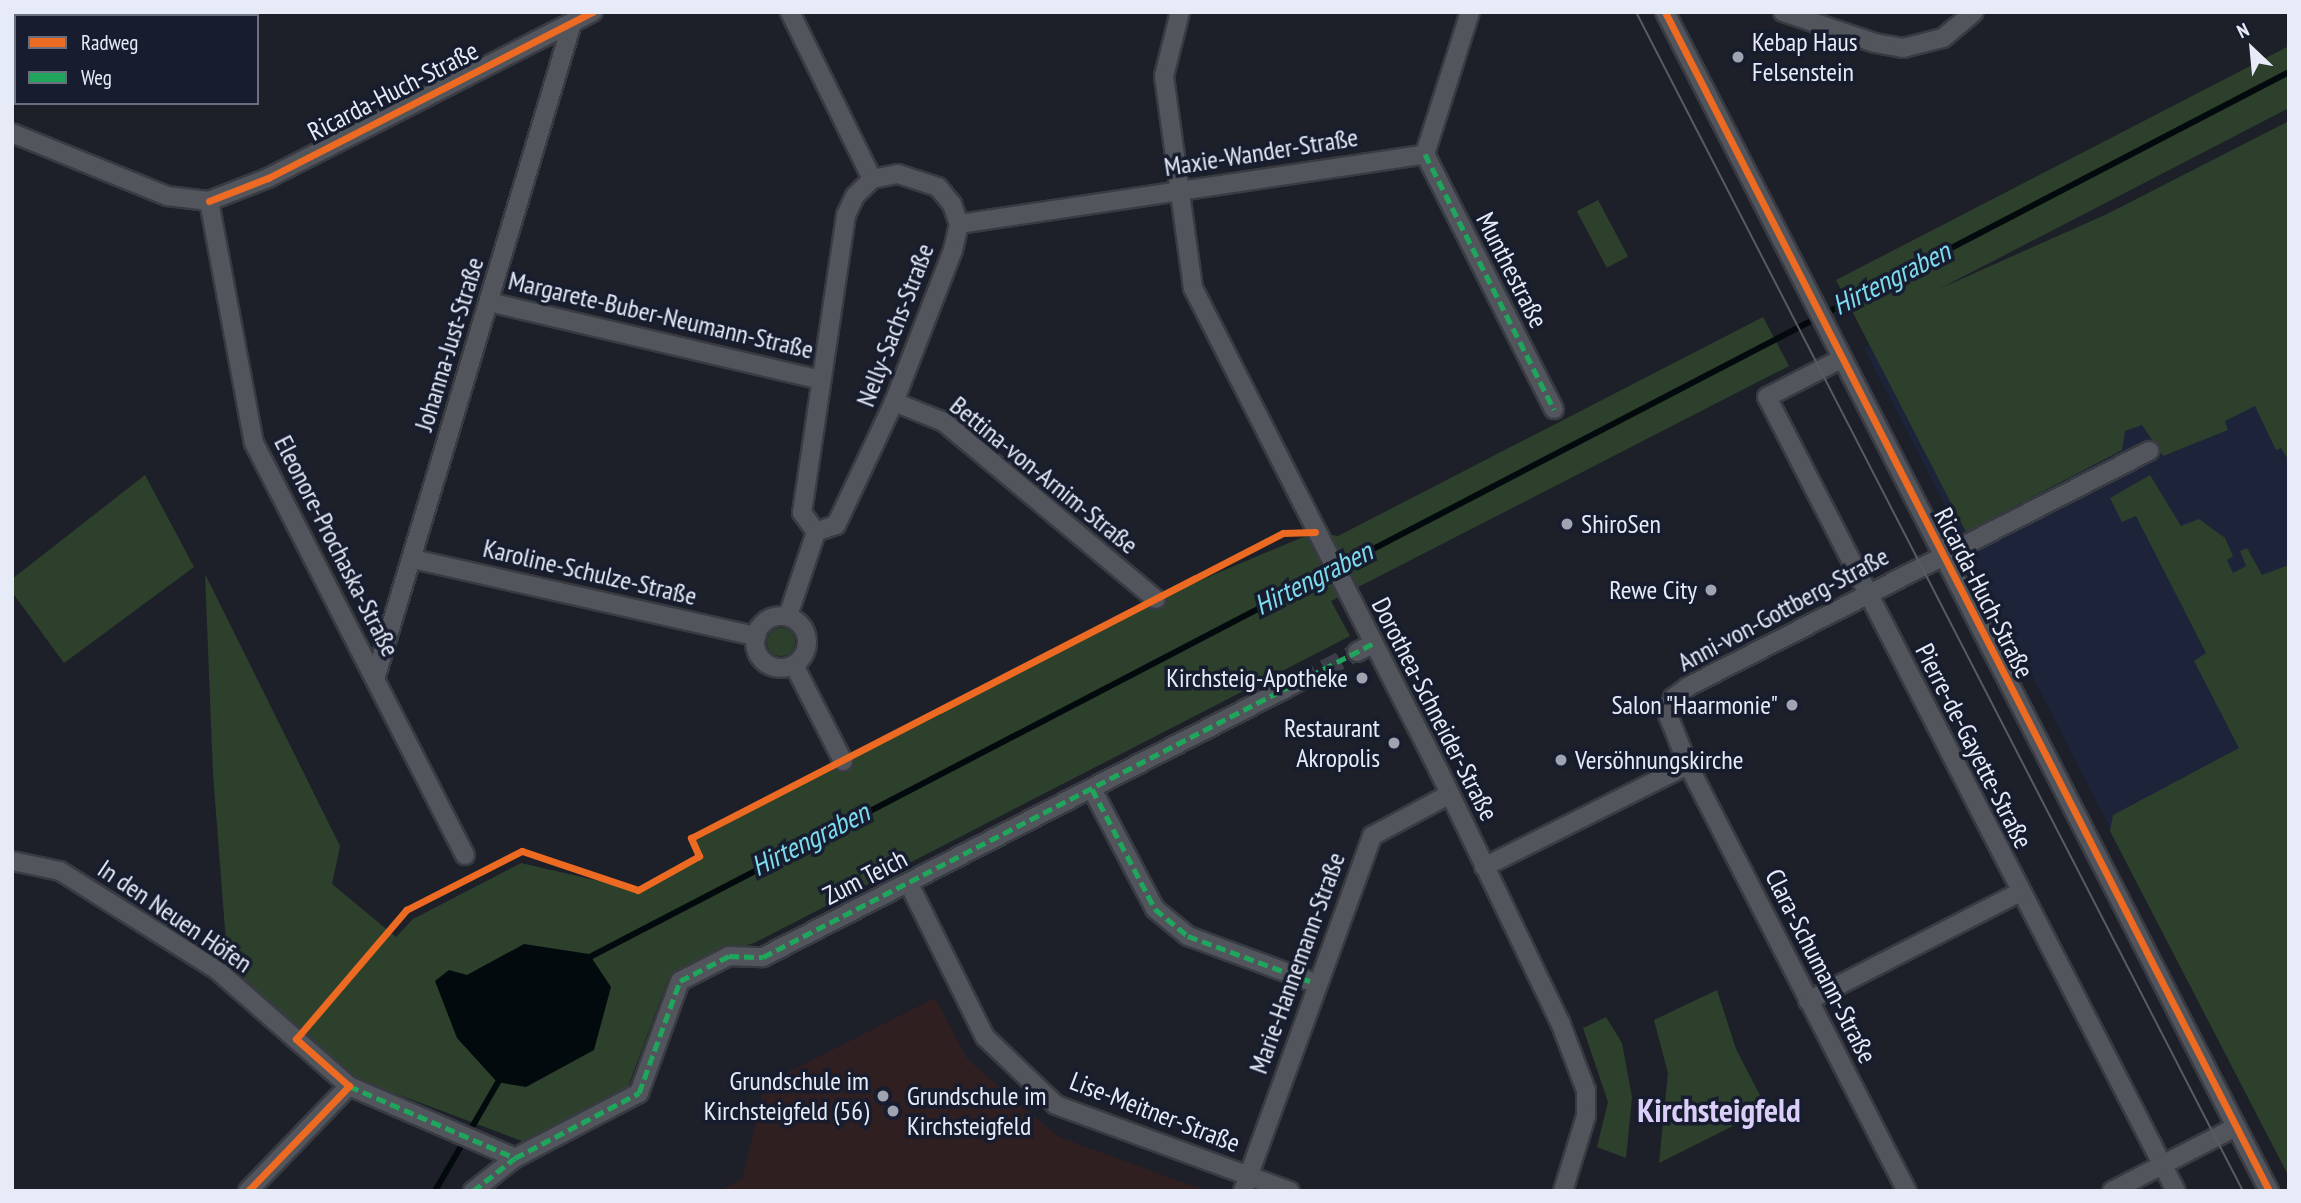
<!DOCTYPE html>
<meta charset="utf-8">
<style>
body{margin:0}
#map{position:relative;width:2301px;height:1203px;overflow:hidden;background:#1d2029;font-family:"PT Sans Narrow",sans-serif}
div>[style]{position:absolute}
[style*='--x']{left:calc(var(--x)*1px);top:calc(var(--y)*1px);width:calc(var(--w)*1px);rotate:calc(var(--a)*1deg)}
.built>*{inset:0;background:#1d2339}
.education>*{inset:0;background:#2f1f21}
.green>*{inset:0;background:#2c402c;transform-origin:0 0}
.round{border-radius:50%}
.water>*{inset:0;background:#030a0e}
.stream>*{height:6px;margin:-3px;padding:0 3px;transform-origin:3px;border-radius:3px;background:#030a0e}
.minor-tunnel>*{height:18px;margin-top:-9px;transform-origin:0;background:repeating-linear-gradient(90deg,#3b3e48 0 18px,transparent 0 27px)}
.roads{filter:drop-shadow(2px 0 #393b43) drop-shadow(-2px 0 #393b43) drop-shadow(0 2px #393b43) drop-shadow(0 -2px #393b43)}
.minor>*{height:18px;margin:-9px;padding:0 9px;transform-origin:9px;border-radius:9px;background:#52555c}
.minor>.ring{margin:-9px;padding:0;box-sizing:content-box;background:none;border:18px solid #52555c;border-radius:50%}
.tram>*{height:2px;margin:-1px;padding:0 1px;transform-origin:1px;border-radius:1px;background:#585b61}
.quiet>*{height:5px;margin-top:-2.5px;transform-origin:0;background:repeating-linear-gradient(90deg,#20a55d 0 10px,transparent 0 15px)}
.cycleway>*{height:7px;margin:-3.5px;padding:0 3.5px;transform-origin:3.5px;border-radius:3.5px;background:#ed6a23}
.dots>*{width:19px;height:19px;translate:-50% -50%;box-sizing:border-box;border:4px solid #171d2f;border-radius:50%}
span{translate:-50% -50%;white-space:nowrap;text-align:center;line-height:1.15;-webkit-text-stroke:7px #171d2f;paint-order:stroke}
.poi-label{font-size:26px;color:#e7ebf8}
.left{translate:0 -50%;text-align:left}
.right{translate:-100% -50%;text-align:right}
.street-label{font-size:26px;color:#e7ebf8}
.water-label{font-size:28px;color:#7ddcef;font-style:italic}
.district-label{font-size:33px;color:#dbcffa;font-weight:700}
.frame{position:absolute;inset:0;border:14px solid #e7ebf8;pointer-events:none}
.legend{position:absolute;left:14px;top:14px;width:245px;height:91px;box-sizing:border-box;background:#171d2f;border:2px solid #6a6f7f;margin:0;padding:9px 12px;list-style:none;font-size:21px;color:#e7ebf8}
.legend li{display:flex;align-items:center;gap:14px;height:35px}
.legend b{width:35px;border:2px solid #6a6f7f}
.north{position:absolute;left:2217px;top:14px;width:70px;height:70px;-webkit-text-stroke:5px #171d2f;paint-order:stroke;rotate:334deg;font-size:19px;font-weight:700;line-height:28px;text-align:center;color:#e7ebf8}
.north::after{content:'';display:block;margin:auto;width:24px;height:32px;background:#e7ebf8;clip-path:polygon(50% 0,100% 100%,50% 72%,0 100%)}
</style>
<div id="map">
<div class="built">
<div style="clip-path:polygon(2289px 134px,2289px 1177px,1864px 348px)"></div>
</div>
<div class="education">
<div style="clip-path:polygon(935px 998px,968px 1060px,1059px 1137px,1207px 1191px,719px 1191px,742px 1179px,765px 1084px)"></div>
</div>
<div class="green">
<div style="clip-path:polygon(2289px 46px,2289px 108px,1939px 289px,2107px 214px,2289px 121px,2289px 461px,2281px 448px,2276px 450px,2255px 406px,2225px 421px,2228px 430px,2163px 456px,2142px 425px,2125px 431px,2122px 450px,1966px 532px,1836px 280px)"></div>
<div style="left:1598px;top:200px;width:64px;height:24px;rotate:62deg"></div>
<div style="clip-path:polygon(1763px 317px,1789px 366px,1331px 601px,1350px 636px,754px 943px,711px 954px,669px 977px,628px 1087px,525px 1142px,357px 1079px,228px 968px,213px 774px,205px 574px,340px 846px,332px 884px,396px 937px,413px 919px,521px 863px,638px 890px,699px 856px,691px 838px,1156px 599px,1315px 532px,1338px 536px)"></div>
<div style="clip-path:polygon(145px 475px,194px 567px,64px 663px,12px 592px,12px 579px)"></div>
<div style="clip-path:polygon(2150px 475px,2181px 526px,2199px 519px,2225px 538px,2233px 556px,2227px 560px,2233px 573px,2246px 566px,2240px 551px,2247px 548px,2262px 575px,2289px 565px,2289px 1177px,2110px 831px,2113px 815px,2239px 748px,2194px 661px,2206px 653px,2136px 516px,2122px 522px,2110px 498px)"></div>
<div class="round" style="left:767px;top:628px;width:28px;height:28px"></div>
<div style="clip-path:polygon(1717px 990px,1736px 1049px,1767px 1109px,1659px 1163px,1668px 1073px,1654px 1020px)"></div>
<div style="clip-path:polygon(1606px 1017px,1622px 1043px,1632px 1097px,1626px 1158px,1597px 1147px,1608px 1102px,1583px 1028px)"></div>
</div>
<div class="water">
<div style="clip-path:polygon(524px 944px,589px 954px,611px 987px,594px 1050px,526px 1087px,497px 1082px,457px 1038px,435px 981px,449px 970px,467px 975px)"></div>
</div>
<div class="stream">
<div style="--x:584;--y:960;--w:1922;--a:-27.51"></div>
<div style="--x:435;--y:1191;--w:132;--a:-59.9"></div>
</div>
<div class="minor-tunnel">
<div style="--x:1300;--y:681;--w:64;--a:-27"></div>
</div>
<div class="roads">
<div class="minor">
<div style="--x:790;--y:12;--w:186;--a:63.8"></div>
<div style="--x:1180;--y:12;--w:66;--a:104"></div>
<div style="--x:1164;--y:76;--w:214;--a:82.2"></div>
<div style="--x:1193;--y:288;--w:542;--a:63.01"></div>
<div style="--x:1439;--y:771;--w:279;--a:64.3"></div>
<div style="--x:1560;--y:1022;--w:73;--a:69.1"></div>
<div style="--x:1586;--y:1090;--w:26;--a:90"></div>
<div style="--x:1586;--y:1116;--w:78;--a:107"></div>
<div style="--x:1665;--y:12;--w:1325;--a:62.87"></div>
<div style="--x:1783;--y:12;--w:97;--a:18.6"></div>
<div style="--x:1875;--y:43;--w:28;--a:10"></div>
<div style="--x:1903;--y:48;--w:41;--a:-14"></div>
<div style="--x:1943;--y:38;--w:40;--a:-40"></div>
<div style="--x:12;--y:133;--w:167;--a:22.1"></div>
<div style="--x:167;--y:196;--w:42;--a:6.8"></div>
<div style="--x:209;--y:201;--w:63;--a:-21.3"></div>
<div style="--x:268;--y:178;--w:365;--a:-27.1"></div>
<div style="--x:1425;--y:154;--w:286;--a:63.2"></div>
<div style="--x:898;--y:174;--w:42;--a:18"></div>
<div style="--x:938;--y:187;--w:22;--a:51"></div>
<div style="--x:952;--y:204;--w:21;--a:71"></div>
<div style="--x:959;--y:224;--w:27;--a:103"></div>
<div style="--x:953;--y:250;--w:163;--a:111.2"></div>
<div style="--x:894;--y:402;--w:136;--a:115.2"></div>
<div style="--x:836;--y:525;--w:21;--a:161"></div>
<div style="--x:816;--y:532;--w:24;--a:-126"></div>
<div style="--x:802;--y:513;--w:301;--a:-81.6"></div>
<div style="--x:846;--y:215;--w:21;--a:-65"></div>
<div style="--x:855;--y:196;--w:24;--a:-45"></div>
<div style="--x:872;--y:179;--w:26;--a:-11"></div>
<div style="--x:209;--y:201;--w:246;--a:79.5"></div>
<div style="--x:254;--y:443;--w:463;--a:62.9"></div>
<div style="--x:959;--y:224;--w:471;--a:-8.5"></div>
<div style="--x:1425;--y:154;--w:149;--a:-72.4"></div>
<div style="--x:489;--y:302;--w:341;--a:13.2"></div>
<div style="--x:1841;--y:359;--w:83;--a:152.8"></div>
<div style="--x:1767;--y:397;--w:893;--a:62.75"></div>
<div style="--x:894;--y:402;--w:54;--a:21.8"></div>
<div style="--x:944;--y:422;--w:276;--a:39.9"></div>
<div style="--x:413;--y:559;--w:352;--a:12.7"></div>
<div class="ring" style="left:755px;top:616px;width:34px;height:34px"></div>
<div style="--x:788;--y:616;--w:89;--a:-71.6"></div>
<div style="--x:1357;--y:652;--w:19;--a:-28"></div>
<div style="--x:794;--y:665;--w:108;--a:63"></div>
<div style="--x:375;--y:679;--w:685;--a:-73.28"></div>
<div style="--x:1688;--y:765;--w:479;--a:62.8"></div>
<div style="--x:1092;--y:789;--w:136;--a:62.3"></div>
<div style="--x:1155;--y:909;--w:43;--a:39.3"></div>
<div style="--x:1188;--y:936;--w:135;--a:20.3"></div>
<div style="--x:12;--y:861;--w:49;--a:11.8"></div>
<div style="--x:60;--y:871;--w:186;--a:32.2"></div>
<div style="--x:217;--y:970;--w:176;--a:41.3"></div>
<div style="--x:349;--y:1086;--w:181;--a:23.4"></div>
<div style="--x:515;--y:1158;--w:140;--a:-27.7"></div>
<div style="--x:639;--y:1093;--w:119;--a:-69.9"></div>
<div style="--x:680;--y:981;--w:55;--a:-27"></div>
<div style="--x:729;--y:956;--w:34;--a:2"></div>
<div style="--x:763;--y:957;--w:604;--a:-27.2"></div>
<div style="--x:1484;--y:867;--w:228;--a:-26.6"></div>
<div style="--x:1688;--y:765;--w:54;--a:-111.8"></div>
<div style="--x:1668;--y:715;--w:18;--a:-74"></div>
<div style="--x:1673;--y:698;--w:20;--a:-37"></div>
<div style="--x:1689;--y:686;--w:517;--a:-27.06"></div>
<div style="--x:909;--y:884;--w:171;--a:63.6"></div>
<div style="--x:985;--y:1037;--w:98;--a:43.8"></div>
<div style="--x:1056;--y:1105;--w:249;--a:20.2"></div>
<div style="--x:1808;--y:1001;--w:238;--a:-27.2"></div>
<div style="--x:248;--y:1191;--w:146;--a:-46.1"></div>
<div style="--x:473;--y:1191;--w:53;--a:-38.2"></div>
<div style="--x:1243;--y:1191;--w:378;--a:-70"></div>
<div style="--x:1372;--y:836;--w:86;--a:-28.3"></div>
<div style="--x:2112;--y:1191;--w:140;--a:-27.3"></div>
</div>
</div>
<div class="tram">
<div style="--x:1636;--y:12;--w:1326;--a:62.76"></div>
</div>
<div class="quiet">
<div style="--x:12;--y:12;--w:1;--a:0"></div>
<div style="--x:1425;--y:154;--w:286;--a:63.2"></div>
<div style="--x:1092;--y:789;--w:136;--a:62.3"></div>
<div style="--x:1155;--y:909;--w:43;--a:39.3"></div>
<div style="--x:1188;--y:936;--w:135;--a:20.3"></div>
<div style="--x:349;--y:1086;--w:181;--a:23.4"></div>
<div style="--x:515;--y:1158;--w:140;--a:-27.7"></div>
<div style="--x:639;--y:1093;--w:119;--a:-69.9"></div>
<div style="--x:680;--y:981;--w:55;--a:-27"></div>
<div style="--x:729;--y:956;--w:34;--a:2"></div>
<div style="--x:763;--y:957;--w:687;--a:-27.2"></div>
<div style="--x:473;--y:1191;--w:53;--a:-38.2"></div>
</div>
<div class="cycleway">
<div style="--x:1665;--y:12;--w:1325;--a:62.87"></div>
<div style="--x:209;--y:201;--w:63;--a:-21.3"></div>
<div style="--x:268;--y:178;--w:365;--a:-27.1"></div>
<div style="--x:248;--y:1191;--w:146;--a:-46.1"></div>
<div style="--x:349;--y:1086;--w:71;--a:-138.4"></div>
<div style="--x:296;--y:1039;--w:170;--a:-49.5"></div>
<div style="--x:406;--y:910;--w:130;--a:-27"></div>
<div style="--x:522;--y:851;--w:122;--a:18.6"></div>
<div style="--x:638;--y:890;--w:70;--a:-29.1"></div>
<div style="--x:699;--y:856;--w:20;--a:-114"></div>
<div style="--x:691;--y:838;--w:666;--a:-27.26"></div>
<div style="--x:1283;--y:533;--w:32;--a:-2"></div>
</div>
<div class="dots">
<div style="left:1738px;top:57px;background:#a0a4b0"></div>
<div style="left:1567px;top:524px;background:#a0a4b0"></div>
<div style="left:1711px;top:590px;background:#a0a4b0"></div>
<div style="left:1362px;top:678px;background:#a0a4b0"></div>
<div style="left:1792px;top:705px;background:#a0a4b0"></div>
<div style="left:1394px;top:743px;background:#a0a4b0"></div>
<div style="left:1561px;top:760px;background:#a0a4b0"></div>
<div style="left:883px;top:1096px;background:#a0a4b0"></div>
<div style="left:893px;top:1111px;background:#a0a4b0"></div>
</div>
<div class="poi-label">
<span class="left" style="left:1752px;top:57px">Kebap Haus<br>Felsenstein</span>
<span class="left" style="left:1581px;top:524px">ShiroSen</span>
<span class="right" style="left:1697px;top:590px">Rewe City</span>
<span class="right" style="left:1348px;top:678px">Kirchsteig-Apotheke</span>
<span class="right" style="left:1778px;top:705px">Salon "Haarmonie"</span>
<span class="right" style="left:1380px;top:743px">Restaurant<br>Akropolis</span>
<span class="left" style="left:1575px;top:760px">Versöhnungskirche</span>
<span class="right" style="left:869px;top:1096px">Grundschule im<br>Kirchsteigfeld (56)</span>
<span class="left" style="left:907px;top:1111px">Grundschule im<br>Kirchsteigfeld</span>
</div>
<div class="street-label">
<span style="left:393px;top:91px;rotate:-27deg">Ricarda-Huch-Straße</span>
<span style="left:1261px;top:152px;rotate:-9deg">Maxie-Wander-Straße</span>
<span style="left:1512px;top:270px;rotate:63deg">Munthestraße</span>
<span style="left:661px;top:315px;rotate:13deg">Margarete-Buber-Neumann-Straße</span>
<span style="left:895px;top:325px;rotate:-69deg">Nelly-Sachs-Straße</span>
<span style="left:449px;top:344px;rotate:-73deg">Johanna-Just-Straße</span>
<span style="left:1044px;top:475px;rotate:39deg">Bettina-von-Arnim-Straße</span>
<span style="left:337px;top:546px;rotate:63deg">Eleonore-Prochaska-Straße</span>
<span style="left:590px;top:572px;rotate:13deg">Karoline-Schulze-Straße</span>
<span style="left:1984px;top:593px;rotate:63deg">Ricarda-Huch-Straße</span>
<span style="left:1783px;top:609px;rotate:-28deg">Anni-von-Gottberg-Straße</span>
<span style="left:1435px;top:709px;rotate:63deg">Dorothea-Schneider-Straße</span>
<span style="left:1974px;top:746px;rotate:63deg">Pierre-de-Gayette-Straße</span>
<span style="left:865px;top:877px;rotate:-27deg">Zum Teich</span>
<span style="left:175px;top:916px;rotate:34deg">In den Neuen Höfen</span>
<span style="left:1297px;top:963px;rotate:-70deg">Marie-Hannemann-Straße</span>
<span style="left:1821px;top:966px;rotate:63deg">Clara-Schumann-Straße</span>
<span style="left:1155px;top:1112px;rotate:21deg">Lise-Meitner-Straße</span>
</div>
<div class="water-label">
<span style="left:1891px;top:278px;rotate:-27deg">Hirtengraben</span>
<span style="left:1313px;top:578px;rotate:-27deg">Hirtengraben</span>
<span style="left:810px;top:839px;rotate:-27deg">Hirtengraben</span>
</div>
<div class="district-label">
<span style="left:1719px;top:1110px">Kirchsteigfeld</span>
</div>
<div class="frame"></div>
<ul class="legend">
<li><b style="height:9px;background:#ed6a23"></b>Radweg</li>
<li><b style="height:9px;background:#20a55d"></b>Weg</li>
</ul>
<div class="north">N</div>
</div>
